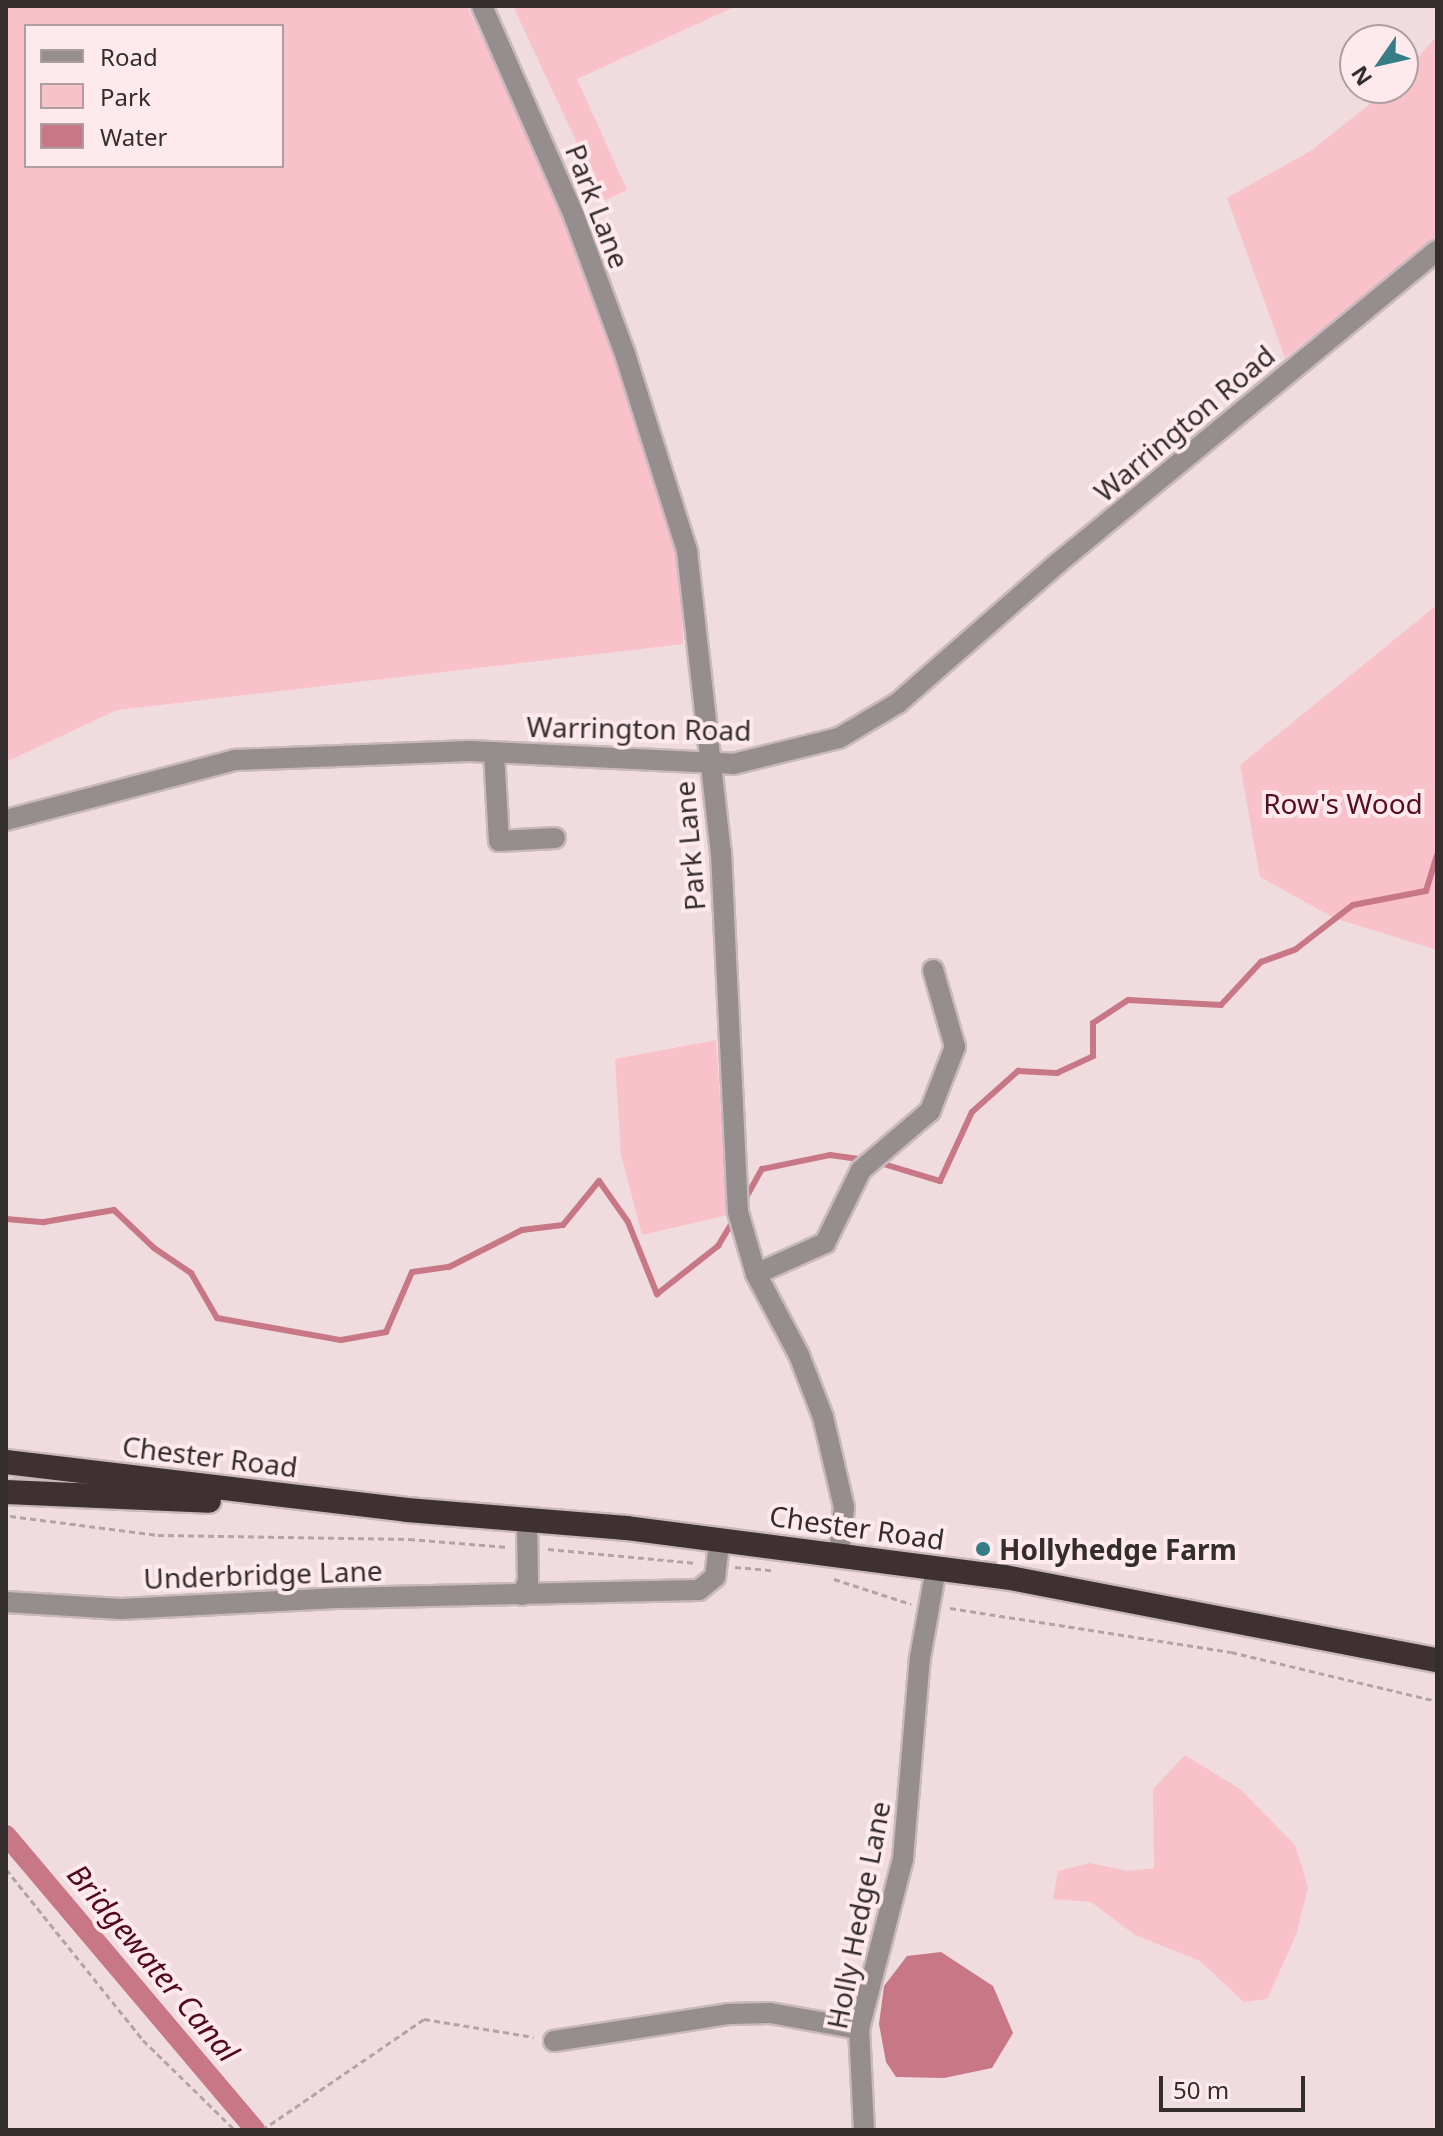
<!DOCTYPE html>
<style>
body{margin:0}
#map{position:relative;width:1443px;height:2136px;overflow:hidden;background:#f0dcdf;font-family:"Noto Sans",sans-serif}
div>[style]{position:absolute}
[style*='--x']{left:calc(var(--x)*1px);top:calc(var(--y)*1px);width:calc(var(--w)*1px);rotate:calc(var(--a)*1deg)}
.green>*{inset:0;background:#f9c1ca}
.water>*{inset:0;background:#c87787}
.stream>*{height:6px;margin:-3px;padding:0 3px;transform-origin:3px;border-radius:3px;background:#c87787}
.canal>*{height:20px;margin:-10px;padding:0 10px;transform-origin:10px;border-radius:10px;background:#c87787}
.path>*{height:3px;margin-top:-1.5px;transform-origin:0;background:repeating-linear-gradient(90deg,#b2a3a5 0 6px,transparent 0 10px)}
.roads{filter:drop-shadow(2px 0 #cab9bc) drop-shadow(-2px 0 #cab9bc) drop-shadow(0 2px #cab9bc) drop-shadow(0 -2px #cab9bc)}
.minor>*{height:20px;margin:-10px;padding:0 10px;transform-origin:10px;border-radius:10px;background:#958d8e}
.highway>*{height:24px;margin:-12px;padding:0 12px;transform-origin:12px;border-radius:12px;background:#3f3033}
.dots>*{width:22px;height:22px;translate:-50% -50%;box-sizing:border-box;border:4px solid #feeaec;border-radius:50%}
span{translate:-50% -50%;white-space:nowrap;text-align:center;line-height:1.15;-webkit-text-stroke:8px #feeaec;paint-order:stroke}
.street-label{font-size:28px;color:#342d2e}
.park-label{font-size:28px;color:#570d25}
.poi-label{font-size:28px;color:#342d2e;font-weight:700}
.left{translate:0 -50%;text-align:left}
.water-label{font-size:30px;color:#530821;font-style:italic}
.frame{position:absolute;inset:0;border:8px solid #342d2e;pointer-events:none}
.legend{position:absolute;left:24px;top:24px;width:260px;height:144px;box-sizing:border-box;background:#feeaec;border:2px solid #ad9ea0;margin:0;padding:10px 14px;list-style:none;font-size:24px;color:#342d2e}
.legend li{display:flex;align-items:center;gap:16px;height:40px}
.legend b{width:40px;border:2px solid #ad9ea0}
.north{position:absolute;left:1339px;top:24px;width:80px;height:80px;box-sizing:border-box;background:#feeaec;border:2px solid #ad9ea0;border-radius:50%;rotate:236deg;font-size:22px;font-weight:700;line-height:32px;text-align:center;color:#342d2e}
.north::after{content:'';display:block;margin:auto;width:28px;height:36px;background:#367d87;clip-path:polygon(50% 0,100% 100%,50% 72%,0 100%)}
.scale{position:absolute;left:1159px;top:2076px;width:146px;height:36px;box-sizing:border-box;border:4px solid #342d2e;border-top:0;padding-left:10px;font-size:24px;line-height:28px;white-space:nowrap;color:#342d2e;-webkit-text-stroke:6px #feeaec;paint-order:stroke}
</style>
<div id="map">
<div class="green">
<div style="clip-path:polygon(evenodd,6px 6px,467px 6px,566px 216px,680px 555px,683px 644px,117px 710px,6px 762px,6px 6px,26px 26px,282px 26px,282px 166px,26px 166px,26px 26px)"></div>
<div style="clip-path:polygon(513px 6px,736px 6px,577px 79px,627px 190px,604px 201px)"></div>
<div style="clip-path:polygon(1437px 36px,1437px 236px,1285px 358px,1227px 198px,1312px 150px,1390px 88px,1403px 88px,1403px 74px)"></div>
<div style="clip-path:polygon(1437px 605px,1437px 950px,1334px 918px,1260px 877px,1240px 765px)"></div>
<div style="clip-path:polygon(716px 1040px,728px 1215px,642px 1235px,621px 1155px,615px 1059px)"></div>
<div style="clip-path:polygon(1185px 1755px,1240px 1789px,1295px 1845px,1308px 1887px,1296px 1935px,1267px 1999px,1244px 2002px,1200px 1961px,1135px 1935px,1091px 1902px,1053px 1899px,1058px 1871px,1090px 1863px,1128px 1871px,1154px 1868px,1153px 1789px)"></div>
</div>
<div class="water">
<div style="clip-path:polygon(941px 1952px,993px 1986px,1013px 2033px,992px 2068px,944px 2078px,896px 2077px,886px 2062px,879px 2024px,884px 1986px,907px 1956px)"></div>
</div>
<div class="stream">
<div style="--x:877;--y:1162;--w:66;--a:16.8"></div>
<div style="--x:940;--y:1181;--w:76;--a:-65.1"></div>
<div style="--x:972;--y:1112;--w:62;--a:-41.7"></div>
<div style="--x:1018;--y:1071;--w:39;--a:3"></div>
<div style="--x:1057;--y:1073;--w:40;--a:-25"></div>
<div style="--x:1093;--y:1056;--w:33;--a:-90"></div>
<div style="--x:1093;--y:1023;--w:42;--a:-33.3"></div>
<div style="--x:1128;--y:1000;--w:93;--a:3.1"></div>
<div style="--x:1221;--y:1005;--w:59;--a:-47.1"></div>
<div style="--x:1261;--y:962;--w:37;--a:-20"></div>
<div style="--x:1296;--y:949;--w:72;--a:-37.7"></div>
<div style="--x:1353;--y:905;--w:74;--a:-10.9"></div>
<div style="--x:1426;--y:891;--w:37;--a:-73"></div>
<div style="--x:743;--y:1203;--w:39;--a:-61"></div>
<div style="--x:762;--y:1169;--w:69;--a:-11.6"></div>
<div style="--x:830;--y:1155;--w:36;--a:8"></div>
<div style="--x:6;--y:1219;--w:38;--a:5"></div>
<div style="--x:44;--y:1222;--w:71;--a:-9.7"></div>
<div style="--x:114;--y:1210;--w:55;--a:43.5"></div>
<div style="--x:154;--y:1248;--w:45;--a:34"></div>
<div style="--x:191;--y:1273;--w:52;--a:60"></div>
<div style="--x:217;--y:1318;--w:126;--a:10.1"></div>
<div style="--x:341;--y:1340;--w:46;--a:-10.1"></div>
<div style="--x:386;--y:1332;--w:65;--a:-66.6"></div>
<div style="--x:412;--y:1272;--w:37;--a:-8"></div>
<div style="--x:449;--y:1267;--w:82;--a:-26.9"></div>
<div style="--x:522;--y:1230;--w:41;--a:-7"></div>
<div style="--x:563;--y:1225;--w:57;--a:-50.7"></div>
<div style="--x:599;--y:1181;--w:50;--a:54.7"></div>
<div style="--x:628;--y:1222;--w:78;--a:68.1"></div>
<div style="--x:657;--y:1294;--w:78;--a:-38.2"></div>
<div style="--x:718;--y:1246;--w:31;--a:-59"></div>
</div>
<div class="canal">
<div style="--x:6;--y:1835;--w:386;--a:49.8"></div>
</div>
<div class="path">
<div style="--x:10;--y:1516;--w:149;--a:7.3"></div>
<div style="--x:158;--y:1535;--w:251;--a:0.9"></div>
<div style="--x:409;--y:1539;--w:99;--a:4.6"></div>
<div style="--x:548;--y:1549;--w:149;--a:5.4"></div>
<div style="--x:735;--y:1567;--w:36;--a:5"></div>
<div style="--x:834;--y:1579;--w:81;--a:18"></div>
<div style="--x:950;--y:1608;--w:284;--a:8.9"></div>
<div style="--x:1231;--y:1652;--w:212;--a:13.4"></div>
<div style="--x:6;--y:1869;--w:219;--a:51.3"></div>
<div style="--x:143;--y:2040;--w:129;--a:44.4"></div>
<div style="--x:262;--y:2130;--w:196;--a:-34.4"></div>
<div style="--x:424;--y:2019;--w:111;--a:9.3"></div>
</div>
<div class="roads">
<div class="minor">
<div style="--x:482;--y:6;--w:229;--a:66.3"></div>
<div style="--x:574;--y:216;--w:147;--a:69.7"></div>
<div style="--x:625;--y:354;--w:207;--a:72.5"></div>
<div style="--x:687;--y:551;--w:303;--a:83.6"></div>
<div style="--x:721;--y:852;--w:360;--a:87.3"></div>
<div style="--x:738;--y:1212;--w:65;--a:73.8"></div>
<div style="--x:756;--y:1274;--w:92;--a:62"></div>
<div style="--x:799;--y:1355;--w:66;--a:68.8"></div>
<div style="--x:823;--y:1417;--w:92;--a:76.9"></div>
<div style="--x:844;--y:1507;--w:48;--a:95.9"></div>
<div style="--x:494;--y:752;--w:89;--a:86.8"></div>
<div style="--x:499;--y:841;--w:56;--a:-3.1"></div>
<div style="--x:6;--y:820;--w:237;--a:-14.7"></div>
<div style="--x:235;--y:760;--w:235;--a:-2.2"></div>
<div style="--x:470;--y:751;--w:263;--a:2.8"></div>
<div style="--x:733;--y:764;--w:109;--a:-13.8"></div>
<div style="--x:839;--y:738;--w:69;--a:-30.7"></div>
<div style="--x:898;--y:703;--w:213;--a:-41.2"></div>
<div style="--x:1058;--y:563;--w:491;--a:-39.5"></div>
<div style="--x:756;--y:1274;--w:76;--a:-24.2"></div>
<div style="--x:825;--y:1243;--w:81;--a:-63.7"></div>
<div style="--x:861;--y:1170;--w:91;--a:-40.5"></div>
<div style="--x:930;--y:1111;--w:69;--a:-68.7"></div>
<div style="--x:955;--y:1047;--w:80;--a:-105.9"></div>
<div style="--x:522;--y:1595;--w:15;--a:-67"></div>
<div style="--x:528;--y:1581;--w:60;--a:-91"></div>
<div style="--x:6;--y:1602;--w:115;--a:3.5"></div>
<div style="--x:121;--y:1609;--w:220;--a:-2.9"></div>
<div style="--x:341;--y:1598;--w:358;--a:-1.3"></div>
<div style="--x:699;--y:1590;--w:21;--a:-39"></div>
<div style="--x:715;--y:1577;--w:38;--a:-83"></div>
<div style="--x:554;--y:2041;--w:176;--a:-8.8"></div>
<div style="--x:728;--y:2014;--w:42;--a:-1.4"></div>
<div style="--x:770;--y:2013;--w:90;--a:10.2"></div>
<div style="--x:864;--y:2130;--w:101;--a:-92.8"></div>
<div style="--x:859;--y:2029;--w:176;--a:-75.5"></div>
<div style="--x:903;--y:1859;--w:202;--a:-85.2"></div>
<div style="--x:920;--y:1658;--w:91;--a:-79.9"></div>
</div>
<div class="highway">
<div style="--x:6;--y:1462;--w:404;--a:6.8"></div>
<div style="--x:407;--y:1510;--w:220;--a:4.7"></div>
<div style="--x:626;--y:1528;--w:382;--a:7.4"></div>
<div style="--x:1005;--y:1577;--w:440;--a:10.9"></div>
<div style="--x:6;--y:1492;--w:203;--a:2.5"></div>
</div>
</div>
<div class="dots">
<div style="left:983px;top:1549px;background:#367d87"></div>
</div>
<div class="street-label">
<span style="left:598px;top:206px;rotate:69deg">Park Lane</span>
<span style="left:1184px;top:423px;rotate:-40deg">Warrington Road</span>
<span style="left:639px;top:728px;rotate:1deg">Warrington Road</span>
<span style="left:689px;top:846px;rotate:-95deg">Park Lane</span>
<span style="left:210px;top:1456px;rotate:7deg">Chester Road</span>
<span style="left:857px;top:1527px;rotate:8deg">Chester Road</span>
<span style="left:263px;top:1574px;rotate:-2deg">Underbridge Lane</span>
<span style="left:858px;top:1915px;rotate:-79deg">Holly Hedge Lane</span>
</div>
<div class="park-label">
<span style="left:1343px;top:803px">Row's Wood</span>
</div>
<div class="poi-label">
<span class="left" style="left:999px;top:1549px">Hollyhedge Farm</span>
</div>
<div class="water-label">
<span style="left:153px;top:1963px;rotate:50deg">Bridgewater Canal</span>
</div>
<div class="frame"></div>
<ul class="legend">
<li><b style="height:10px;background:#958d8e"></b>Road</li>
<li><b style="height:22px;background:#f9c1ca"></b>Park</li>
<li><b style="height:22px;background:#c87787"></b>Water</li>
</ul>
<div class="north">N</div>
<div class="scale">50 m</div>
</div>
